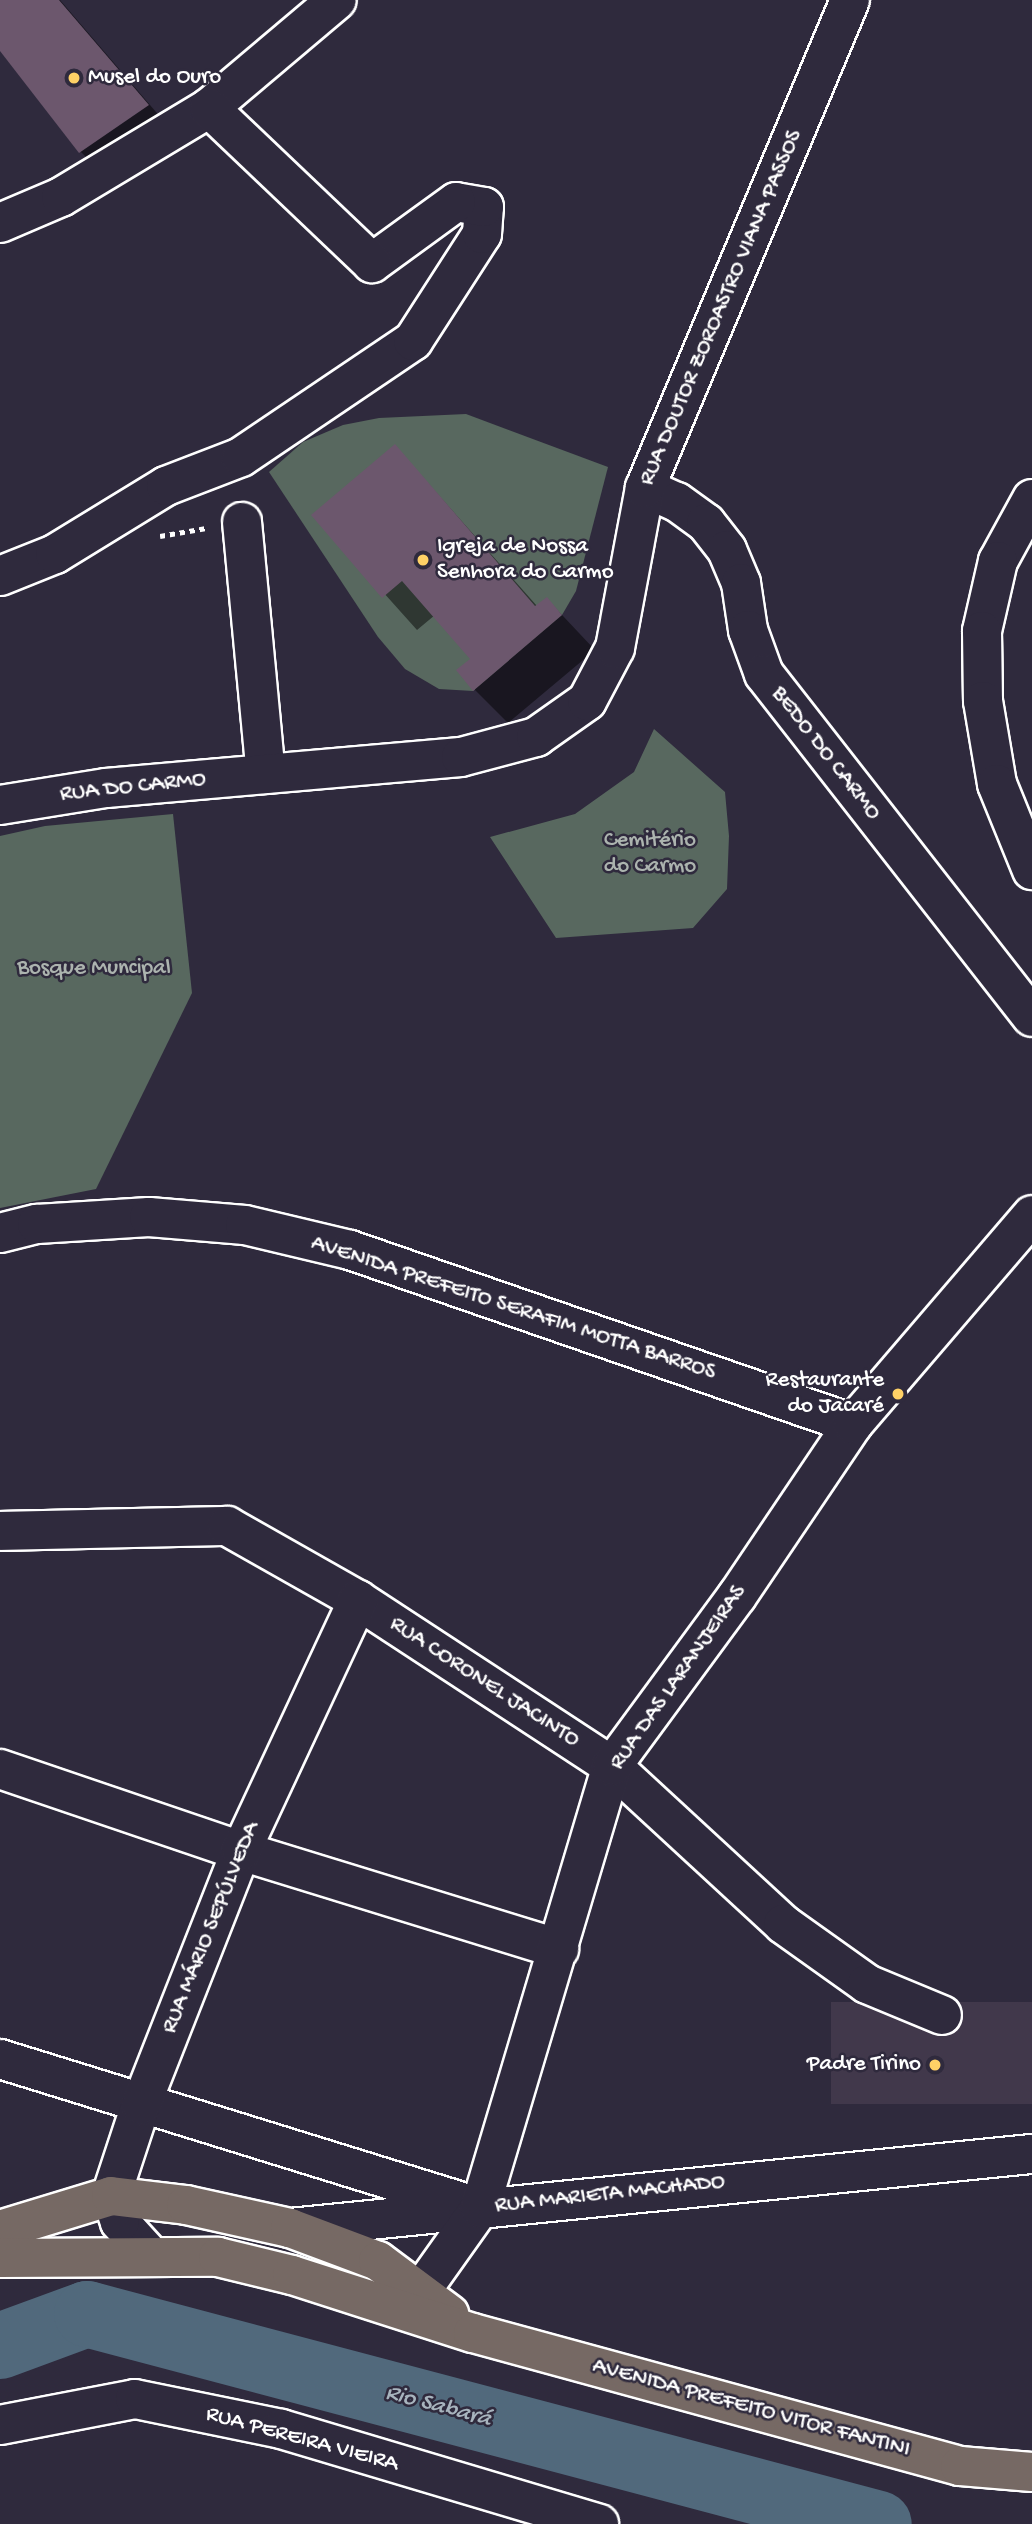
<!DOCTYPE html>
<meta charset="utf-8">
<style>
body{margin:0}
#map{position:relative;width:1032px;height:2524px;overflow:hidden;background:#2f2a3d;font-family:"Gochi Hand",sans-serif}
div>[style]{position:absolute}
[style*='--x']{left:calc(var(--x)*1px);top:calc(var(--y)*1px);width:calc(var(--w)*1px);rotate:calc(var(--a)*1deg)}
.built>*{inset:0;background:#41384b;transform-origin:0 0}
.green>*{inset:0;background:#58685f}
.shadow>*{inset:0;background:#0007}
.river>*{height:66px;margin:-33px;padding:0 33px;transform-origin:33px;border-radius:33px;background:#51697c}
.building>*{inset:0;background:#6c576d}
.path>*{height:4.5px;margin-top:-2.25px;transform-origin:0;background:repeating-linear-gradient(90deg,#fff 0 5px,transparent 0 10px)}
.roads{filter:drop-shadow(2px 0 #fff) drop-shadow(-2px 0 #fff) drop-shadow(0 2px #fff) drop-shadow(0 -2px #fff)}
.street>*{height:38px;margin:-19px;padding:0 19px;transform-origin:19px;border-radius:19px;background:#2f2a3d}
.secondary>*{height:38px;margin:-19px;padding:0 19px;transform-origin:19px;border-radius:19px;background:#2f2a3d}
.primary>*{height:38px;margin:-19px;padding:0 19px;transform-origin:19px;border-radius:19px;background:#766964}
.dots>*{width:19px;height:19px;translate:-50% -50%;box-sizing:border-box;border:4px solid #2f2a3d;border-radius:50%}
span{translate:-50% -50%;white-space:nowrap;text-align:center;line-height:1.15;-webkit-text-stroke:5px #2f2a3d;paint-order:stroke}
.poi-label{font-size:23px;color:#fff}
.left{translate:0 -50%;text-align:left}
.right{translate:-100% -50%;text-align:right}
.street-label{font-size:23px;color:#fff}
.park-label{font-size:23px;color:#acb4af}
.water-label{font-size:24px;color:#a8b4be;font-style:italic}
</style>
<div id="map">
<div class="built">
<div style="left:1032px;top:2002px;width:102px;height:201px;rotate:90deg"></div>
</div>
<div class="green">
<div style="clip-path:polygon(466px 414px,608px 467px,576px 591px,562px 615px,473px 691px,439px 689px,405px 669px,378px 637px,269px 472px,303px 442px,343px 425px,379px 418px)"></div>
<div style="clip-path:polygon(654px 729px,725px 792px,729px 836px,727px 889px,693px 928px,556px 938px,490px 837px,575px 814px,634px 772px)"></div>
<div style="clip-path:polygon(173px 814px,192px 993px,96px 1189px,0 1208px,0 836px,45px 826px)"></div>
</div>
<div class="shadow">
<div style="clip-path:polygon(0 0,60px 0,174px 133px,107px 178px,81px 152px,0 48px)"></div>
<div style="clip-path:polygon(395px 446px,537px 606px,547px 599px,595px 650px,508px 723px,475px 690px,472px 659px,435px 615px,417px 630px,314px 515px)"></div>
</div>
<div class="river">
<div style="--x:0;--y:2346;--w:93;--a:-20.2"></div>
<div style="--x:87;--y:2314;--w:819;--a:14.85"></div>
</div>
<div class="building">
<div style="clip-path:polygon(0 0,59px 0,149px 105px,79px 153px,0 51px)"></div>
<div style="clip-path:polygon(395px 444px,535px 606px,547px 597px,562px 615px,473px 691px,456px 670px,470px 659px,402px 581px,382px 598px,311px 515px)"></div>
</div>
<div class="path">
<div style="--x:160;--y:536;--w:47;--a:-9.9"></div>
</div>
<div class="roads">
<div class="street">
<div style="--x:0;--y:223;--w:66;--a:-23.1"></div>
<div style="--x:61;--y:197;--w:173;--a:-31"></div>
<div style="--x:209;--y:108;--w:167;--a:-40.2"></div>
<div style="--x:645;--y:488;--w:35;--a:24"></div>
<div style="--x:677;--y:502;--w:36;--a:36"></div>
<div style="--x:706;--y:523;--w:34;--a:52"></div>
<div style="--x:727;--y:550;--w:36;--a:67"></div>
<div style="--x:741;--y:583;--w:48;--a:81.5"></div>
<div style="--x:748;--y:630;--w:47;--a:70"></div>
<div style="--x:764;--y:674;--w:435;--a:52"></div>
<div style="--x:1032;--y:499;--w:71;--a:118.7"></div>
<div style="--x:998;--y:561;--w:72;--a:102.9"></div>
<div style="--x:982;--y:631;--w:70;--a:89.2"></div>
<div style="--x:983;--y:701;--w:84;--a:80.4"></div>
<div style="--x:997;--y:784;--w:93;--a:67.9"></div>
<div style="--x:242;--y:522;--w:253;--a:84.6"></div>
<div style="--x:0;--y:576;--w:59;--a:-21.8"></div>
<div style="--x:55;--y:554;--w:130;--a:-31.5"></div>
<div style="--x:166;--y:486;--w:80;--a:-21.1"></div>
<div style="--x:241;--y:457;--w:207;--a:-34"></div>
<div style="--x:413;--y:341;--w:127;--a:-57.2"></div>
<div style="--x:482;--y:234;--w:27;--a:-86"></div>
<div style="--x:484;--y:207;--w:28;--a:-170"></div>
<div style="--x:456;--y:202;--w:104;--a:144"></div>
<div style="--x:372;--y:263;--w:225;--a:-136.4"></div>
<div style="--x:0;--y:1233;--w:38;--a:-14"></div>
<div style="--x:37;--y:1224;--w:112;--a:-3.6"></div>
<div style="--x:149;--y:1217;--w:96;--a:4.8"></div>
<div style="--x:245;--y:1225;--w:108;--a:13.4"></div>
<div style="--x:350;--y:1250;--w:532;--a:19.08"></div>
<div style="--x:0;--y:1531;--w:227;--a:-1.3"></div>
<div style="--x:227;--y:1526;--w:150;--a:29.5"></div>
<div style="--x:358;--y:1600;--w:303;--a:33.2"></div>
<div style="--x:612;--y:1766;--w:233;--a:42.7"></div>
<div style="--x:783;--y:1924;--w:103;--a:35.5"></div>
<div style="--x:867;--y:1984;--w:81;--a:22.5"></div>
<div style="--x:0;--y:1769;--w:255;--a:18.8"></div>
<div style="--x:241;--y:1851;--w:333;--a:17.1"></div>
<div style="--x:0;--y:2059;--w:486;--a:17.2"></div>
<div style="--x:290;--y:2228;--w:746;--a:-5.7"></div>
<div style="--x:150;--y:2255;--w:45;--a:-132.3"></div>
<div style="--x:120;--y:2222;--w:28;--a:-109"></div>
<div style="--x:111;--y:2196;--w:96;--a:-71.8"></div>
<div style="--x:141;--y:2105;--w:273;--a:-68.5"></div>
<div style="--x:241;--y:1851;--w:277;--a:-65"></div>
<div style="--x:388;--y:2304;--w:35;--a:-22"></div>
<div style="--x:421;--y:2291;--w:102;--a:-54.6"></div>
<div style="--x:480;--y:2208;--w:461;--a:-73.4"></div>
<div style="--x:612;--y:1766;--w:211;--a:-53.7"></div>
<div style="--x:737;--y:1596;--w:207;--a:-56"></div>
<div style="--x:853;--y:1424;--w:275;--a:-49.4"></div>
<div style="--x:0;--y:2425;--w:137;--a:-10.9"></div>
<div style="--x:135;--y:2399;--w:149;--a:11.6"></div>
<div style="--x:281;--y:2429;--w:332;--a:16.6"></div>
</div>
<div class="secondary">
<div style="--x:0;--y:805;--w:107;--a:-9.1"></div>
<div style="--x:106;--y:788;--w:356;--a:-5"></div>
<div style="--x:461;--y:757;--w:78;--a:-14.9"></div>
<div style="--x:536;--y:737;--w:62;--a:-35.2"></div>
<div style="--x:587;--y:701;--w:60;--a:-62.2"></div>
<div style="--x:615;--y:648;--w:163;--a:-79.4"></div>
<div style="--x:645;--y:488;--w:529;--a:-67.21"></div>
</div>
<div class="primary">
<div style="--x:0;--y:2230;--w:116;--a:-17"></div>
<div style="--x:111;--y:2196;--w:76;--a:6.8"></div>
<div style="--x:186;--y:2205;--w:107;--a:12.5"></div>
<div style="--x:290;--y:2228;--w:94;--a:20.6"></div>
<div style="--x:378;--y:2261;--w:89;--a:36.7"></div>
<div style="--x:0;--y:2258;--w:218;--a:-0.3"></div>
<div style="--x:218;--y:2257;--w:76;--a:13.7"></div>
<div style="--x:292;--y:2275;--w:190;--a:17.8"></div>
<div style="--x:473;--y:2333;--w:505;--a:15.28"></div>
<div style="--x:960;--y:2466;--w:72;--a:4.8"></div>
</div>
</div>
<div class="dots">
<div style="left:74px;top:78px;background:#ffd166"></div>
<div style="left:423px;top:560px;background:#ffd166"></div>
<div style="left:898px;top:1394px;background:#ffd166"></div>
<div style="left:935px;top:2065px;background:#ffd166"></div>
</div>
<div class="poi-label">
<span class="left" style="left:88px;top:78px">Musel do Ouro</span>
<span class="left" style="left:437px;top:560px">Igreja de Nossa<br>Senhora do Carmo</span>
<span class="right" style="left:884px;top:1394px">Restaurante<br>do Jacaré</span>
<span class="right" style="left:921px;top:2065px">Padre Tirino</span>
</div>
<div class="street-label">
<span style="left:722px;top:308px;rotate:-67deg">RUA DOUTOR ZOROASTRO VIANA PASSOS</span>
<span style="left:825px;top:754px;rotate:52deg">BEDO DO CARMO</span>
<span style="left:133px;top:788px;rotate:-6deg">RUA DO CARMO</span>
<span style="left:513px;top:1309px;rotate:18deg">AVENIDA PREFEITO SERAFIM MOTTA BARROS</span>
<span style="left:679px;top:1678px;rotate:-55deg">RUA DAS LARANJEIRAS</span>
<span style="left:484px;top:1683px;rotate:33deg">RUA CORONEL JACINTO</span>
<span style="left:212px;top:1928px;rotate:-68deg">RUA MÁRIO SEPÚLVEDA</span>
<span style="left:610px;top:2195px;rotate:-6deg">RUA MARIETA MACHADO</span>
<span style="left:751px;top:2409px;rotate:15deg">AVENIDA PREFEITO VITOR FANTINI</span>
<span style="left:302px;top:2440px;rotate:15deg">RUA PEREIRA VIEIRA</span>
</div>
<div class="park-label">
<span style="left:650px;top:854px">Cemitério<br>do Carmo</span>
<span style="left:94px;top:969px">Bosque Muncipal</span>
</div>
<div class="water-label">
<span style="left:438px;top:2407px;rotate:15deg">Rio Sabará</span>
</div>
</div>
